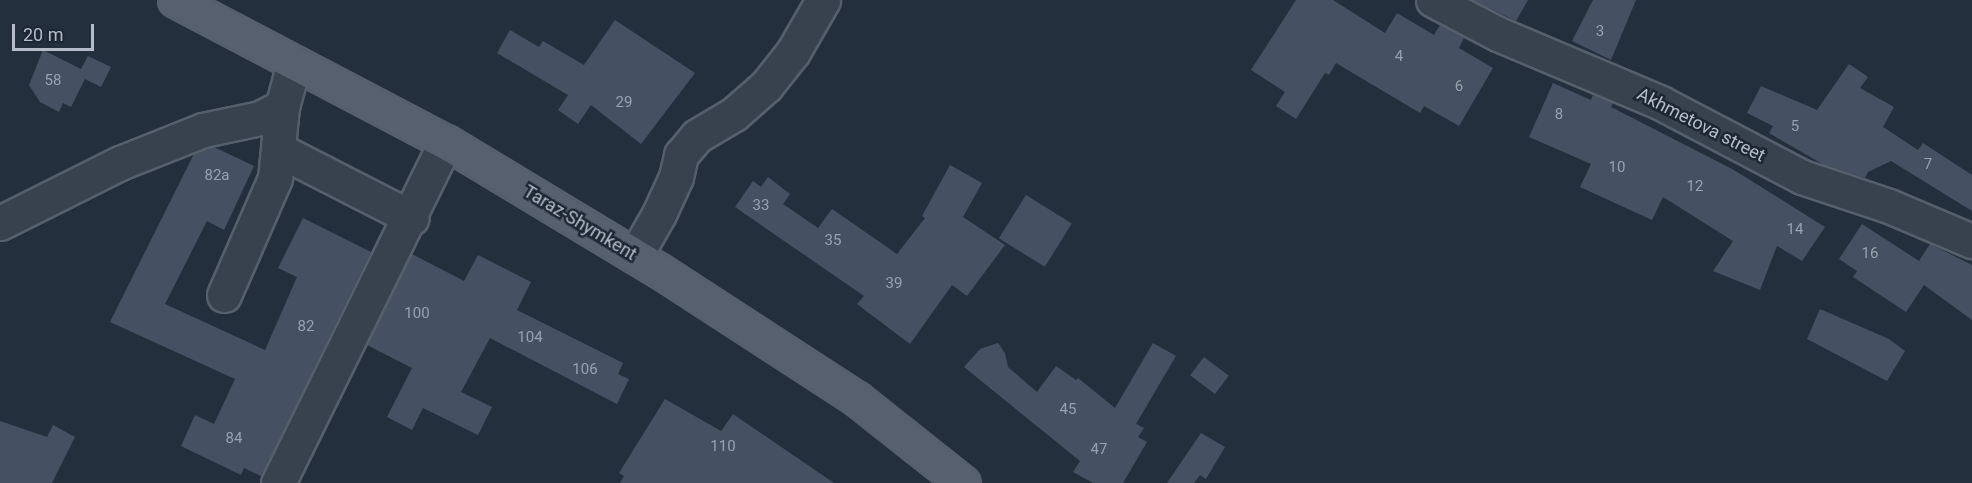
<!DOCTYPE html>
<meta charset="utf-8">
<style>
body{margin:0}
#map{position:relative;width:1972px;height:483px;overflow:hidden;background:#242f3e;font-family:Roboto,sans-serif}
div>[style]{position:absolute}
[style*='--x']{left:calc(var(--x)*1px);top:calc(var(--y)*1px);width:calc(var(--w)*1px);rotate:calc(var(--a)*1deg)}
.building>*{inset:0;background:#455162;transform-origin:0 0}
.roads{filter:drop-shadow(2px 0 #565f6c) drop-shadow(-2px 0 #565f6c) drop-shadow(0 2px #565f6c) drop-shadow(0 -2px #565f6c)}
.minor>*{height:33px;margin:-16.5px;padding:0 16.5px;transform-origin:16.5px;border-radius:16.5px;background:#38414e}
.major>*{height:33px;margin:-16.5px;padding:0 16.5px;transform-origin:16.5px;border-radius:16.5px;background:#56606e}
span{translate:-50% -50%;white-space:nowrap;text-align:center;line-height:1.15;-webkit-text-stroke:5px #1d2633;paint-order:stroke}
.number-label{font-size:15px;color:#98a1af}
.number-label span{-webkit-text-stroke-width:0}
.street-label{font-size:18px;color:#b4bcc9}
.scale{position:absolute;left:12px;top:24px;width:82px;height:27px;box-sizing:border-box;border:3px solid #b4bcc9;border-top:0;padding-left:8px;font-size:18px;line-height:21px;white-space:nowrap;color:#b4bcc9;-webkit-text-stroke:4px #1d2633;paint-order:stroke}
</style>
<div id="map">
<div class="building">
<div style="clip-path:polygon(1296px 0,1333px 0,1385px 33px,1397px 13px,1434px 35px,1440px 25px,1464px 38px,1459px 48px,1493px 68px,1459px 126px,1424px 106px,1420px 113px,1336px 63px,1329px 75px,1325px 73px,1296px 119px,1276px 106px,1285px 92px,1251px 70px)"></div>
<div style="clip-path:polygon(1473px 0,1528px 0,1516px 21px)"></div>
<div style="clip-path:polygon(1593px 0,1636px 0,1611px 60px,1572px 41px)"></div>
<div style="clip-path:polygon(615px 20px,695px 73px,641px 144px,591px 105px,578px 124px,558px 110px,568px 95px,497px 53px,510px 30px,539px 47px,543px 41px,584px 65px)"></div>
<div style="clip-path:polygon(43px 50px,81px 69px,88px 56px,111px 67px,101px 87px,85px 79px,71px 107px,63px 103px,59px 112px,40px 102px,29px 85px)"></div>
<div style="clip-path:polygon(1849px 64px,1868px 77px,1860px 88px,1894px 107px,1883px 127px,1918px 150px,1923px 143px,1972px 175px,1972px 211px,1891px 161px,1868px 172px,1865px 178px,1824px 165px,1769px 133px,1773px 126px,1747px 113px,1761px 86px,1817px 110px)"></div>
<div style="clip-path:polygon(1553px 83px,1591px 100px,1593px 95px,1613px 103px,1611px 107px,1734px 170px,1825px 227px,1802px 261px,1777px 246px,1760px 290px,1713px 271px,1733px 241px,1663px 197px,1652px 220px,1580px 187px,1591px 164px,1529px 137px)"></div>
<div style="clip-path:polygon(214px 147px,254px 166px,224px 230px,207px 221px,165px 304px,265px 350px,297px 277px,278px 268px,303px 218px,371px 252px,261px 476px,244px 468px,241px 475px,181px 446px,195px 415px,214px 424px,235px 379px,110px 322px,194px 154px)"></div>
<div style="clip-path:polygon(950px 165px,982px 183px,963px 217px,1005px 245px,967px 296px,952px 285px,910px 344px,857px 304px,864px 296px,735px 207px,753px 181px,761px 187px,768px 177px,790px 194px,783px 204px,818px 228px,832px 209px,897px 254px,925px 218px,922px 216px)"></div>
<div style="left:1026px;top:195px;width:54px;height:51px;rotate:32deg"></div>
<div style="clip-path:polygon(1862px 224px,1919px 261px,1930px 244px,1972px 265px,1972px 320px,1924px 285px,1906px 312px,1853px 277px,1857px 271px,1839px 259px)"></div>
<div style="clip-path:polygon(412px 254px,464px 281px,478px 255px,531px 282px,517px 310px,623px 363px,618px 374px,629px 379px,617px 404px,490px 338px,461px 392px,492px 407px,478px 435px,423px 408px,412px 430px,387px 417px,412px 368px,367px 345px)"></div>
<div style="clip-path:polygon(1820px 309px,1889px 339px,1905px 351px,1887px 381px,1807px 339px)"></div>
<div style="clip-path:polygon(998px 343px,1005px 353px,1008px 367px,1037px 392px,1056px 366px,1076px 380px,1078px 378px,1115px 408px,1153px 343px,1176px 356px,1136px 424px,1144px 428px,1138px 437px,1147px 442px,1123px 483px,1093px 483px,1073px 472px,1080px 461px,964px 367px,980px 349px)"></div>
<div style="left:1204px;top:357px;width:31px;height:23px;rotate:37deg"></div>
<div style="clip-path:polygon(665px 399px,721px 431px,733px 414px,834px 483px,620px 483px,624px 476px,619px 473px)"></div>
<div style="clip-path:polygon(0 421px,47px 437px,53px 425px,75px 437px,52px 483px,0 483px)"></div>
<div style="clip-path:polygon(1201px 433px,1225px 447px,1206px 479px,1200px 475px,1194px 483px,1167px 483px)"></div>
</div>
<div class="roads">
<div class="minor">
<div style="--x:1433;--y:0;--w:73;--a:27.6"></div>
<div style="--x:1498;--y:34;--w:177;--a:22.9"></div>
<div style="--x:1661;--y:103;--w:159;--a:27.7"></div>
<div style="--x:1802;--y:177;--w:92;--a:18.4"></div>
<div style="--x:1889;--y:206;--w:90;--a:22.9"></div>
<div style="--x:279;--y:150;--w:149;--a:27.1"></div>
<div style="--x:0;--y:223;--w:134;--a:-26.6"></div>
<div style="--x:120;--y:163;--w:89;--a:-21.7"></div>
<div style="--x:203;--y:130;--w:58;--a:-11.9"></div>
<div style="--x:260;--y:118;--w:25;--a:-27"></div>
<div style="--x:282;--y:107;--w:46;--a:-74.7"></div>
<div style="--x:635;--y:256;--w:48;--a:-60.3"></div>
<div style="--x:659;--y:214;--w:41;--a:-65.3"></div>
<div style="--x:676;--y:177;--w:23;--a:-77"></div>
<div style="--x:681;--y:155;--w:25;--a:-50"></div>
<div style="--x:697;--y:136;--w:43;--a:-30.7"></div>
<div style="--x:734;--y:114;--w:43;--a:-41.2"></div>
<div style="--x:766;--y:86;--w:43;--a:-51.5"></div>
<div style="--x:793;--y:52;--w:60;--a:-60"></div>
<div style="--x:224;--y:295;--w:128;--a:-66.4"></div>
<div style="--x:275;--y:178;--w:71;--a:-84.4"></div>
<div style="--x:278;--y:483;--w:380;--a:-63.8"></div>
</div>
<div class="major">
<div style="--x:175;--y:0;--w:306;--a:27.7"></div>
<div style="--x:446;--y:142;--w:250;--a:31.1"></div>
<div style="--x:660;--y:271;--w:235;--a:33"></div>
<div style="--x:857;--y:399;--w:135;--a:38.4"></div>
</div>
</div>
<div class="number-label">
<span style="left:1600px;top:32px">3</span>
<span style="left:1399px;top:57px">4</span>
<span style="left:53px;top:81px">58</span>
<span style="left:1459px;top:87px">6</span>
<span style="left:624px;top:103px">29</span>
<span style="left:1559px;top:115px">8</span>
<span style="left:1795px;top:127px">5</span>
<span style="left:1928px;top:165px">7</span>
<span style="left:1617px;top:168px">10</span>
<span style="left:217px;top:176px">82а</span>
<span style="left:1695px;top:187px">12</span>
<span style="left:761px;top:206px">33</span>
<span style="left:1795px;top:230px">14</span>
<span style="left:833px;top:241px">35</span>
<span style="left:1870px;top:254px">16</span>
<span style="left:894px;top:284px">39</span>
<span style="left:417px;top:314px">100</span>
<span style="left:306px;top:327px">82</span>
<span style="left:530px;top:338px">104</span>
<span style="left:585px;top:370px">106</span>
<span style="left:1068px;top:410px">45</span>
<span style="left:234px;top:439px">84</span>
<span style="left:723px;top:447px">110</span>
<span style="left:1099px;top:450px">47</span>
</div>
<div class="street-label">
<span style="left:1701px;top:125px;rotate:27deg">Akhmetova street</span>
<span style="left:580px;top:223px;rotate:31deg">Taraz-Shymkent</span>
</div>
<div class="scale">20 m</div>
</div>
